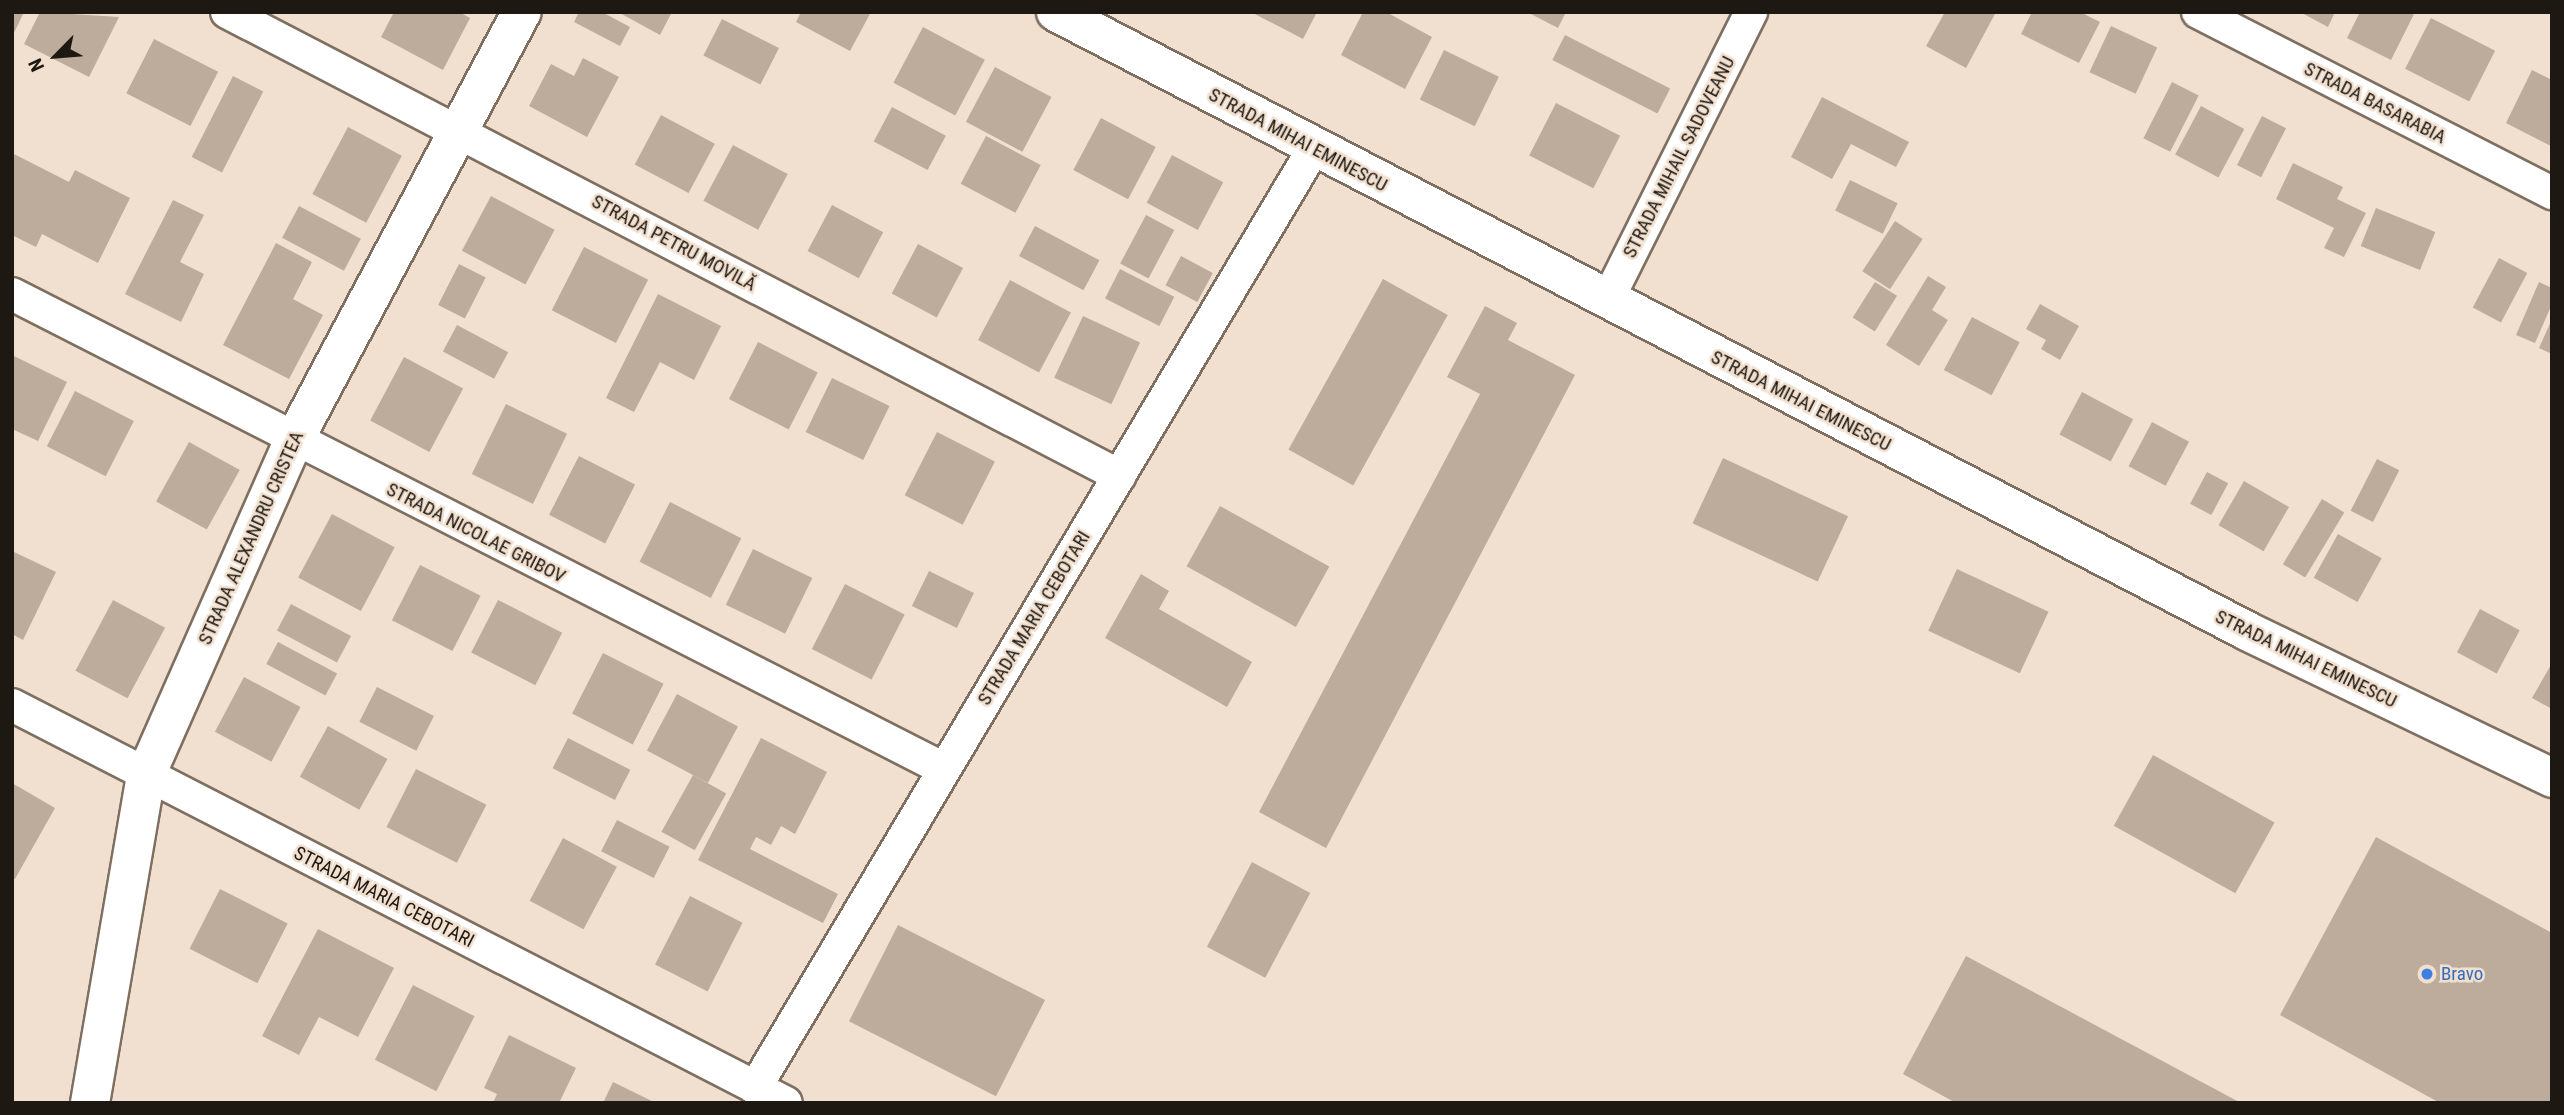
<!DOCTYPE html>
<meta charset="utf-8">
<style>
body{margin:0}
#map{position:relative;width:2564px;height:1115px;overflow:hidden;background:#f1e0cf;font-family:"Roboto Condensed",sans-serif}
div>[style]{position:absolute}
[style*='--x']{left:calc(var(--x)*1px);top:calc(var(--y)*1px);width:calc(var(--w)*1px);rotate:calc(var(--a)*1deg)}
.building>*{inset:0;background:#bdac9c;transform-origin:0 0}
.roads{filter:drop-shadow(2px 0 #7e6f60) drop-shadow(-2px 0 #7e6f60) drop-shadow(0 2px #7e6f60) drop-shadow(0 -2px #7e6f60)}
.street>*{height:32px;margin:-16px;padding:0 16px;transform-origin:16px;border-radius:16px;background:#fff}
.secondary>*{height:38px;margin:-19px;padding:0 19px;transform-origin:19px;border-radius:19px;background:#fff}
.dots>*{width:19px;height:19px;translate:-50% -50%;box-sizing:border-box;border:4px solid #f1e0cf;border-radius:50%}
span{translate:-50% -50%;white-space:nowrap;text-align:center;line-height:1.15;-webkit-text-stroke:5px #f1e0cf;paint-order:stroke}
.street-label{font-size:19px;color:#1e1812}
.shop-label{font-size:19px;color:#366cbe}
.left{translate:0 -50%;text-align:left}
.frame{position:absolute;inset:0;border:14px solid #1e1812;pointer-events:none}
.north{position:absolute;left:21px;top:21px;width:70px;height:70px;-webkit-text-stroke:5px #f1e0cf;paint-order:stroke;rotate:245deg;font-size:19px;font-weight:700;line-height:28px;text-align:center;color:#1e1812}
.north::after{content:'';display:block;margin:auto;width:24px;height:32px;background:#1e1812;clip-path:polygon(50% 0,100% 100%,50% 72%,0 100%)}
</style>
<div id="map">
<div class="building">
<div style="clip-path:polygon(12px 12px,24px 12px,12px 37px)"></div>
<div style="clip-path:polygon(40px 12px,119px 17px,89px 77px,24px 44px)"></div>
<div style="clip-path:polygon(394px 12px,459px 12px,470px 18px,443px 70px,381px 37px)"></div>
<div style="clip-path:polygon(579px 12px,602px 12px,630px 27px,620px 46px,574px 22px)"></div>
<div style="clip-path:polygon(618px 12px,672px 12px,660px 35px)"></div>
<div style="clip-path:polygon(801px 12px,871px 12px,850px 51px,796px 22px)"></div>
<div style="clip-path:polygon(1251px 12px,1317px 12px,1303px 39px)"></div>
<div style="clip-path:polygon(1363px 12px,1386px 12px,1432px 37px,1405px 89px,1341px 55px)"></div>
<div style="clip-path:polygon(1527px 12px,1566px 12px,1558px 28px)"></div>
<div style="clip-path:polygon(1945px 12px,1996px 12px,1966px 68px,1926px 46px)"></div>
<div style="clip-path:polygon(2032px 12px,2080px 12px,2100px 22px,2079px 63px,2021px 34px)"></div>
<div style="clip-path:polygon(2300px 12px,2335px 12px,2328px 27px)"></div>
<div style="clip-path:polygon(2360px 12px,2415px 12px,2391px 60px,2347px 38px)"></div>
<div style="left:2431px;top:18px;width:72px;height:57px;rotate:27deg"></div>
<div style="left:722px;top:19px;width:64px;height:41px;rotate:27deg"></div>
<div style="left:2111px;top:26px;width:51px;height:51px;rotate:25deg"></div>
<div style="left:923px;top:27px;width:70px;height:63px;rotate:28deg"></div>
<div style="left:1565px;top:35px;width:118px;height:28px;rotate:27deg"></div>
<div style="left:154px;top:39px;width:72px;height:61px;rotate:27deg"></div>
<div style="left:1444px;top:50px;width:61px;height:55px;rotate:26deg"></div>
<div style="clip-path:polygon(583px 58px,619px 77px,587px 137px,529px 106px,551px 64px,574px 76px)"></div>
<div style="left:995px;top:67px;width:64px;height:62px;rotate:28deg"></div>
<div style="clip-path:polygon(2532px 70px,2552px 80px,2551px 146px,2506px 123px)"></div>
<div style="left:233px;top:76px;width:34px;height:91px;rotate:27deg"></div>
<div style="left:2172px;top:82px;width:30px;height:63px;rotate:27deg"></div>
<div style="clip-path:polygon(1822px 97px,1909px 142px,1896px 167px,1851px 144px,1832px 179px,1791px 157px)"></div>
<div style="left:1556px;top:103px;width:72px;height:59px;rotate:27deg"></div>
<div style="left:2201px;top:106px;width:49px;height:55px;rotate:28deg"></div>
<div style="left:892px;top:107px;width:61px;height:39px;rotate:28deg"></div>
<div style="left:661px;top:115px;width:61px;height:56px;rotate:28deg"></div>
<div style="left:2262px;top:116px;width:27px;height:55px;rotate:27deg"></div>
<div style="left:1101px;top:118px;width:62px;height:59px;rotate:28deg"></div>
<div style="left:348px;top:127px;width:61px;height:76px;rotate:28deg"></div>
<div style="left:986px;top:136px;width:62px;height:54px;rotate:28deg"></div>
<div style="left:733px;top:145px;width:62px;height:63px;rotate:28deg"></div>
<div style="clip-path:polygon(12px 153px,69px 182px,75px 170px,130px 198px,98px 263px,42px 234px,36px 247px,12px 235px)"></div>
<div style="left:1172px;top:155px;width:58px;height:54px;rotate:28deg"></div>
<div style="clip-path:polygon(2293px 163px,2343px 187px,2337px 199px,2366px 213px,2344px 257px,2324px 248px,2334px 228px,2276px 199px)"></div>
<div style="left:1850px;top:180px;width:53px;height:34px;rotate:26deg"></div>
<div style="left:491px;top:196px;width:72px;height:62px;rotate:28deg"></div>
<div style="clip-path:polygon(173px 200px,204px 215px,180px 262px,204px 274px,181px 322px,125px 294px)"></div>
<div style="left:832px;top:205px;width:58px;height:52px;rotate:28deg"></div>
<div style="left:299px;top:206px;width:70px;height:36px;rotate:28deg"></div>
<div style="left:2376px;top:208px;width:64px;height:41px;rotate:22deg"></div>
<div style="left:1146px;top:215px;width:32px;height:55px;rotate:28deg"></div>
<div style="left:1895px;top:221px;width:33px;height:60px;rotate:33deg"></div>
<div style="left:1035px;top:226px;width:73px;height:34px;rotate:28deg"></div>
<div style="clip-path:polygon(276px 243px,312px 262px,293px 299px,323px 315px,289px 379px,223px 345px)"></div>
<div style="left:918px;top:244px;width:51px;height:56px;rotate:28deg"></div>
<div style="left:584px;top:247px;width:72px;height:71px;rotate:27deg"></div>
<div style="left:1181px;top:256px;width:36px;height:33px;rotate:28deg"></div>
<div style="left:2499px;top:258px;width:32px;height:56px;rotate:28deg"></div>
<div style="left:459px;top:264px;width:30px;height:46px;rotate:27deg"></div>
<div style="left:1120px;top:269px;width:61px;height:33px;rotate:27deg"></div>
<div style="clip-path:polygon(1928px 276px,1946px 287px,1932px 310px,1948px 320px,1919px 366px,1886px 345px)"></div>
<div style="left:1383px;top:279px;width:74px;height:195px;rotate:29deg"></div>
<div style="left:1010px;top:280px;width:69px;height:68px;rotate:28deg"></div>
<div style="left:1875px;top:282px;width:26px;height:42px;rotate:32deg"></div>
<div style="clip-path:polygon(2539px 282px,2552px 288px,2552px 304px,2535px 343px,2516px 335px)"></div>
<div style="clip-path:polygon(658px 294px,721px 326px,694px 380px,660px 362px,634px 412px,606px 398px)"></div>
<div style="clip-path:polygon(2040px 304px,2079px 326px,2060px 360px,2041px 349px,2046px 340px,2026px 329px)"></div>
<div style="clip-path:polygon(1485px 306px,1517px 323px,1508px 340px,1575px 375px,1326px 848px,1259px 812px,1480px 394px,1447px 377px)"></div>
<div style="left:1083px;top:316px;width:63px;height:68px;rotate:25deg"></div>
<div style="left:1972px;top:317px;width:54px;height:60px;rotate:28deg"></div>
<div style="clip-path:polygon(2552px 319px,2552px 354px,2539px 348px)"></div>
<div style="left:457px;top:325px;width:58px;height:30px;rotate:28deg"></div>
<div style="left:758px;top:342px;width:67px;height:64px;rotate:27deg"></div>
<div style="clip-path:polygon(12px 355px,67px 382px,38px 441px,12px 429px)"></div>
<div style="left:404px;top:357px;width:67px;height:72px;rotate:28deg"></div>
<div style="left:832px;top:378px;width:64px;height:60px;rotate:26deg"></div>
<div style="left:75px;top:391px;width:66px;height:62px;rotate:27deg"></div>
<div style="left:2082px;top:392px;width:58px;height:48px;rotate:28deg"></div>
<div style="left:506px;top:404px;width:68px;height:78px;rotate:26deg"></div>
<div style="left:2152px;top:422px;width:42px;height:50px;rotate:28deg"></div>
<div style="left:937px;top:432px;width:65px;height:71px;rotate:27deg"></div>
<div style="left:189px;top:442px;width:58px;height:68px;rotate:29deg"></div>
<div style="left:579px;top:456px;width:63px;height:66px;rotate:27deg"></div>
<div style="left:1723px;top:458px;width:138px;height:72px;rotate:25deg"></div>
<div style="left:2377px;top:459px;width:25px;height:58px;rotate:27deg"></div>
<div style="left:2207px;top:472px;width:24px;height:36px;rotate:28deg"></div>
<div style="left:2244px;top:481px;width:52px;height:51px;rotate:30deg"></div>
<div style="left:2322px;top:499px;width:26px;height:76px;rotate:31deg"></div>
<div style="left:670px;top:502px;width:80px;height:67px;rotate:27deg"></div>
<div style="left:1220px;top:506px;width:125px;height:69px;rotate:29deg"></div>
<div style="left:332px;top:514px;width:71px;height:72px;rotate:28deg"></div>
<div style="left:2338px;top:534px;width:50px;height:50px;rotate:29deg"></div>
<div style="left:753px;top:549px;width:66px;height:62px;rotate:26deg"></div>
<div style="clip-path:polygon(12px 551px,56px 572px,23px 640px,12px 634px)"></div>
<div style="left:420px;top:565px;width:68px;height:62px;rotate:27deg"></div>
<div style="left:1957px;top:569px;width:101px;height:68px;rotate:25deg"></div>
<div style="left:929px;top:571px;width:50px;height:39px;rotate:26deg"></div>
<div style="clip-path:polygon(1141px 574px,1169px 591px,1159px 609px,1252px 662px,1227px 707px,1105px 638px)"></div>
<div style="left:845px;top:584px;width:67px;height:73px;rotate:27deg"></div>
<div style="left:113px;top:600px;width:59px;height:80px;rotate:28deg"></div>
<div style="left:498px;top:600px;width:72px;height:59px;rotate:27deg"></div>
<div style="left:291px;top:604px;width:68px;height:30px;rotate:28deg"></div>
<div style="left:2480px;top:609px;width:45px;height:49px;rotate:28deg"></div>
<div style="left:278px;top:642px;width:67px;height:25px;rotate:28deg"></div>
<div style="left:603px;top:653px;width:68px;height:68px;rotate:27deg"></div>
<div style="clip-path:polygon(2552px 663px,2552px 709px,2532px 698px)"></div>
<div style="left:244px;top:677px;width:64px;height:62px;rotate:28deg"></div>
<div style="left:377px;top:687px;width:64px;height:39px;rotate:27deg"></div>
<div style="left:677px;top:694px;width:69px;height:64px;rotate:28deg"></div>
<div style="left:328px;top:726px;width:68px;height:58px;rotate:29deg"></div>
<div style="left:568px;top:738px;width:70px;height:34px;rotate:27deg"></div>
<div style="clip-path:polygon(761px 738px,827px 772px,795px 834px,781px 826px,771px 845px,756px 837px,750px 849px,838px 894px,823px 923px,698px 860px)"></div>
<div style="left:2153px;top:755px;width:139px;height:81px;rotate:29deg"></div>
<div style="left:416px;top:769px;width:79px;height:65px;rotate:27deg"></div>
<div style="left:693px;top:775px;width:38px;height:65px;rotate:29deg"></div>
<div style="clip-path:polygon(12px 783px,55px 808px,15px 879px,12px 877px)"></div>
<div style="left:617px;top:820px;width:59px;height:35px;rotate:27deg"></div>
<div style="clip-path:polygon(2376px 837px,2552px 933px,2552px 1103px,2440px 1103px,2280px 1015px)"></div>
<div style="left:563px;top:838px;width:61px;height:71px;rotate:28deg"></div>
<div style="left:1252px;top:862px;width:66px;height:96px;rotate:28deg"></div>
<div style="left:220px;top:889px;width:76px;height:67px;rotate:27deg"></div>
<div style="left:690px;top:896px;width:59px;height:77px;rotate:27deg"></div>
<div style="left:898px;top:925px;width:165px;height:108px;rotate:27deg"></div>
<div style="clip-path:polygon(318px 929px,394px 968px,358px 1037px,319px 1017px,299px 1055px,262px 1036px)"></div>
<div style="clip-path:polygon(1966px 956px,2241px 1103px,1956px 1103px,1903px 1074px)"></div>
<div style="left:413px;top:985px;width:69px;height:84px;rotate:27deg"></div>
<div style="clip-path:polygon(509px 1035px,576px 1068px,559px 1103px,493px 1103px,497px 1094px,484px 1088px)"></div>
<div style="clip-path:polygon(613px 1082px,656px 1103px,603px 1103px)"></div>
</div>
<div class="roads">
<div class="street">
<div style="--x:227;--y:12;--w:1006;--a:27.46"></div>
<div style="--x:2198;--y:12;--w:398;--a:27.1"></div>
<div style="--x:12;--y:294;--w:1044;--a:27.01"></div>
<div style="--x:1607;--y:301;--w:323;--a:-63.5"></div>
<div style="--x:12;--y:705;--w:870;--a:27.21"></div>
<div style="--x:755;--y:1088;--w:1094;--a:-59.26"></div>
</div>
<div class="secondary">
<div style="--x:1056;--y:12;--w:1342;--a:27.46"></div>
<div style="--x:2247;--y:631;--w:339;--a:25.7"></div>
<div style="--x:90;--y:1103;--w:333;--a:-80.3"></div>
<div style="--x:146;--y:775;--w:364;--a:-66.2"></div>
<div style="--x:293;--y:442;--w:487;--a:-62"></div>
</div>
</div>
<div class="dots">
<div style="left:2427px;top:974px;background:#3f7fe0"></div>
</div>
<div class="street-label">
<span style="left:2375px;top:103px;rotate:27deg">STRADA BASARABIA</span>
<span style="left:1298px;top:140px;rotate:28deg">STRADA MIHAI EMINESCU</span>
<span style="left:1679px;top:157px;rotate:-63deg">STRADA MIHAIL SADOVEANU</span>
<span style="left:674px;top:243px;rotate:28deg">STRADA PETRU MOVILĂ</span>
<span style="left:1801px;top:401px;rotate:27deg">STRADA MIHAI EMINESCU</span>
<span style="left:476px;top:533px;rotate:27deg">STRADA NICOLAE GRIBOV</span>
<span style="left:251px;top:538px;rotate:-66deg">STRADA ALEXANDRU CRISTEA</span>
<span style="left:1034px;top:618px;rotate:-59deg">STRADA MARIA CEBOTARI</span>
<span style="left:2306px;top:659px;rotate:26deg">STRADA MIHAI EMINESCU</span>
<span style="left:384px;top:897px;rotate:27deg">STRADA MARIA CEBOTARI</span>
</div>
<div class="shop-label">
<span class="left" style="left:2441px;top:974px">Bravo</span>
</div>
<div class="frame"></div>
<div class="north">N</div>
</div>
